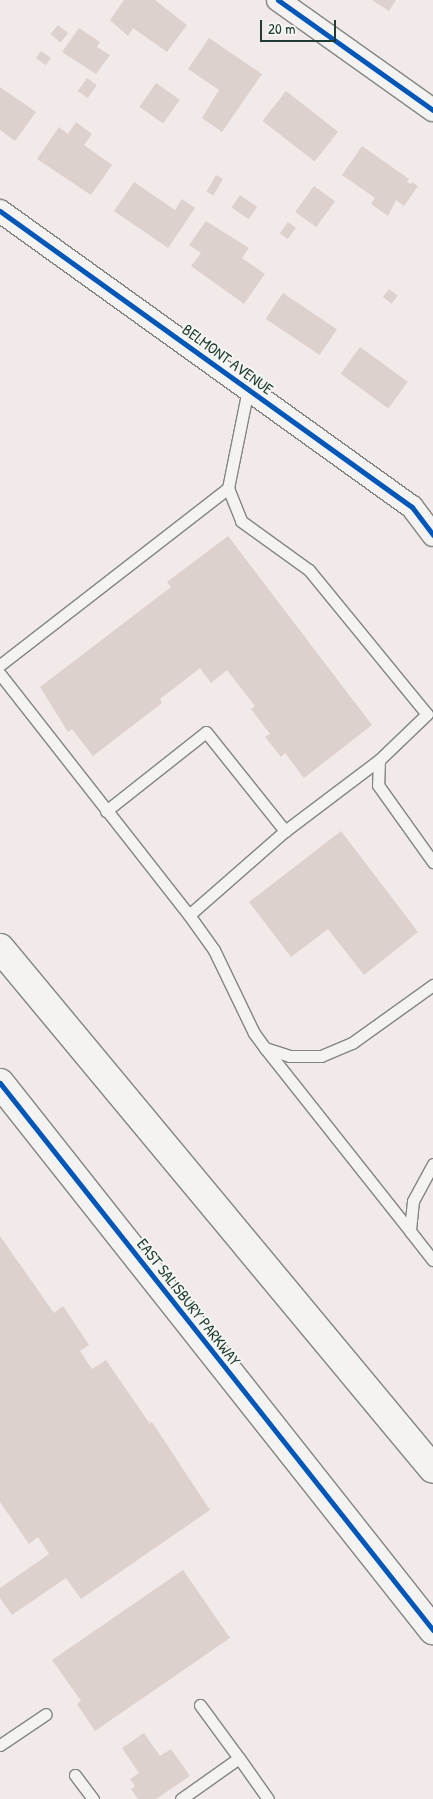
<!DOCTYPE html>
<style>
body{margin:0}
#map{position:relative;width:433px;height:1799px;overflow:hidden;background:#f1eae8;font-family:"Patrick Hand",sans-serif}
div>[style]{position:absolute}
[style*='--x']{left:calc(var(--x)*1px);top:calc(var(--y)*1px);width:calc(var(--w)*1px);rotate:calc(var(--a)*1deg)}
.building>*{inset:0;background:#ddd1ce;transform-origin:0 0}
.roads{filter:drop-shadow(1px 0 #838583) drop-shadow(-1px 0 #838583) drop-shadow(0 1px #838583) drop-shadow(0 -1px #838583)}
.service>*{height:11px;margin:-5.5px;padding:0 5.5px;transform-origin:5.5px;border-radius:5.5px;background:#f4f3f1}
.minor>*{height:22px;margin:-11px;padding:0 11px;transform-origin:11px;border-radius:11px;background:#f4f3f1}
.primary>*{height:28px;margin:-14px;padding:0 14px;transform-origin:14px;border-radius:14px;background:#f4f3f1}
.cycleway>*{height:5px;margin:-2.5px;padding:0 2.5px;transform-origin:2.5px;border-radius:2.5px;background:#0057b8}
span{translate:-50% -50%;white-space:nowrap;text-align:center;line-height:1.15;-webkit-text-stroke:4px #f6f6f2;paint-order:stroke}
.street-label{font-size:16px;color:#1f3d34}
.scale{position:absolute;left:260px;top:20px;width:76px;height:22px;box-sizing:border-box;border:2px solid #1f3d34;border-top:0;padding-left:6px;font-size:15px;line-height:18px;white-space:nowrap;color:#1f3d34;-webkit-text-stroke:4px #f6f6f2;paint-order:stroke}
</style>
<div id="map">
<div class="building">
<div style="clip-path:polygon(124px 0,155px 0,187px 25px,167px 52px,133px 28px,128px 36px,110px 20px)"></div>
<div style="clip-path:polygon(372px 0,396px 0,389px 11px)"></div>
<div style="left:58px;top:25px;width:13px;height:12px;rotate:39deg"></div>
<div style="clip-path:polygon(79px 28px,100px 42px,97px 47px,110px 55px,96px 74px,62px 52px)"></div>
<div style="clip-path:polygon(209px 38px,262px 74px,222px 132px,202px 118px,219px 90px,188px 69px)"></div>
<div style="left:41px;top:51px;width:12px;height:9px;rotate:35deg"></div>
<div style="left:87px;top:78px;width:12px;height:16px;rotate:35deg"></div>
<div style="left:156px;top:83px;width:29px;height:29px;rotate:35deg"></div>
<div style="clip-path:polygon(0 87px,36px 112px,15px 141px,0 130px)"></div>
<div style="left:286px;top:91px;width:66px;height:38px;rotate:38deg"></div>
<div style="clip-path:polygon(76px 122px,92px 134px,84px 145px,112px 165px,91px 195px,37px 159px,59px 127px,68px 134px)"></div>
<div style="clip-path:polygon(362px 146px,409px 179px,407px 182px,411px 184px,412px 182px,418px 186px,404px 206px,396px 200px,388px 216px,371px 204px,375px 198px,342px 175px)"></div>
<div style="left:216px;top:175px;width:8px;height:19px;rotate:30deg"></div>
<div style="clip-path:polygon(134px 182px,175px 210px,182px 199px,195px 208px,168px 248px,114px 211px)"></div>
<div style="left:314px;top:186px;width:26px;height:32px;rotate:36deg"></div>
<div style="left:240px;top:195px;width:21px;height:15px;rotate:35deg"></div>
<div style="clip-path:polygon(206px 221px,249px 248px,242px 258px,265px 274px,244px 304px,191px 266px,201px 253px,189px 245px)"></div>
<div style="left:288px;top:222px;width:10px;height:14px;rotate:37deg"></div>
<div style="left:389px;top:289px;width:11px;height:10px;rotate:38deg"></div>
<div style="left:283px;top:293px;width:65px;height:31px;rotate:34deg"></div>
<div style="left:360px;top:347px;width:59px;height:33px;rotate:36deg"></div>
<div style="clip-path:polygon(228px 536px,372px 725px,304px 778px,285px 753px,281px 757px,265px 737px,270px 734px,251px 709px,255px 706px,227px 670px,211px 683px,200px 668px,160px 699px,162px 703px,93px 756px,72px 729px,68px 732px,40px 687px,171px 587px,167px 582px)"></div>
<div style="clip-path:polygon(341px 831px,418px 932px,364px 975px,328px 929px,291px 957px,249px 902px)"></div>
<div style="clip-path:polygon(0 1236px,54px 1313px,63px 1306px,89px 1345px,80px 1351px,92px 1369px,106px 1360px,150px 1424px,152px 1422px,210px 1510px,81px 1599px,66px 1578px,12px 1615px,0 1598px,0 1588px,49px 1554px,38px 1537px,29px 1544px,0 1502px)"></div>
<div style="clip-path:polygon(183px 1570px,230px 1638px,95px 1731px,77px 1704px,81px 1701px,52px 1660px)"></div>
<div style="clip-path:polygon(144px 1733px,160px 1756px,171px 1749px,190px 1776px,156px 1799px,138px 1799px,131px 1789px,135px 1786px,130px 1779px,139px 1773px,122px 1748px)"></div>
</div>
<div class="roads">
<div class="service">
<div style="--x:248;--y:389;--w:101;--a:101.4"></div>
<div style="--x:228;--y:488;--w:35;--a:68"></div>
<div style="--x:241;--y:521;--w:84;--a:35.8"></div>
<div style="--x:309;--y:570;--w:186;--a:50.7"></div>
<div style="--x:427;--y:714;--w:66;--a:136.2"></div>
<div style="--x:379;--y:760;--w:25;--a:92"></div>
<div style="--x:378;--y:785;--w:95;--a:54.5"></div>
<div style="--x:0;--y:665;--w:289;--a:-37.8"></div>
<div style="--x:0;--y:674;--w:306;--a:51.9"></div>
<div style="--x:189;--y:915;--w:128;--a:-41.2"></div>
<div style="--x:285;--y:831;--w:118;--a:-37.1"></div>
<div style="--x:106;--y:811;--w:127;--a:-38.3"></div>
<div style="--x:206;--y:732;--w:127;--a:51.4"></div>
<div style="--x:189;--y:915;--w:43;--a:54.5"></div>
<div style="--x:214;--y:950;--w:92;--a:64.3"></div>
<div style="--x:254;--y:1033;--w:19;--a:54"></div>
<div style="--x:265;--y:1048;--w:233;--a:51.6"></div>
<div style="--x:265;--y:1048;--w:26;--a:18"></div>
<div style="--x:290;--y:1056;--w:31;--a:0"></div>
<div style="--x:321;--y:1056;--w:34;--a:-23"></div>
<div style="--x:352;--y:1043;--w:100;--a:-35.6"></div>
<div style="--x:433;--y:1164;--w:42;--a:118.4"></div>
<div style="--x:413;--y:1201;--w:30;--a:96"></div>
<div style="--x:410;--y:1231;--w:37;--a:52"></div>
<div style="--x:200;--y:1705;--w:66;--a:53.7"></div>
<div style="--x:0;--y:1745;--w:55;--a:-34"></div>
<div style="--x:75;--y:1775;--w:30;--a:53"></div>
<div style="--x:181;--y:1799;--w:71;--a:-35.3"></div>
<div style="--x:239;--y:1758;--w:50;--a:54.7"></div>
</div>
<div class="minor">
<div style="--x:278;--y:0;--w:190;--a:35.4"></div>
<div style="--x:0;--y:211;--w:507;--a:35.7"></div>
<div style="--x:412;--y:507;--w:35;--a:53"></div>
</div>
<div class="primary">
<div style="--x:0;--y:948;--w:677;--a:50.27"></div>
<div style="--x:0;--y:1083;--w:698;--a:51.64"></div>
</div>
</div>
<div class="cycleway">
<div style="--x:278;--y:0;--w:190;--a:35.4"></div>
<div style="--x:0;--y:211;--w:507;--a:35.7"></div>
<div style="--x:412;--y:507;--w:35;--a:53"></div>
<div style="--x:0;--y:1083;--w:698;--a:51.64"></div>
</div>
<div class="street-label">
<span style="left:228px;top:359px;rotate:36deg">BELMONT AVENUE</span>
<span style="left:189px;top:1302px;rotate:52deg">EAST SALISBURY PARKWAY</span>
</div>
<div class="scale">20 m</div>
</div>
